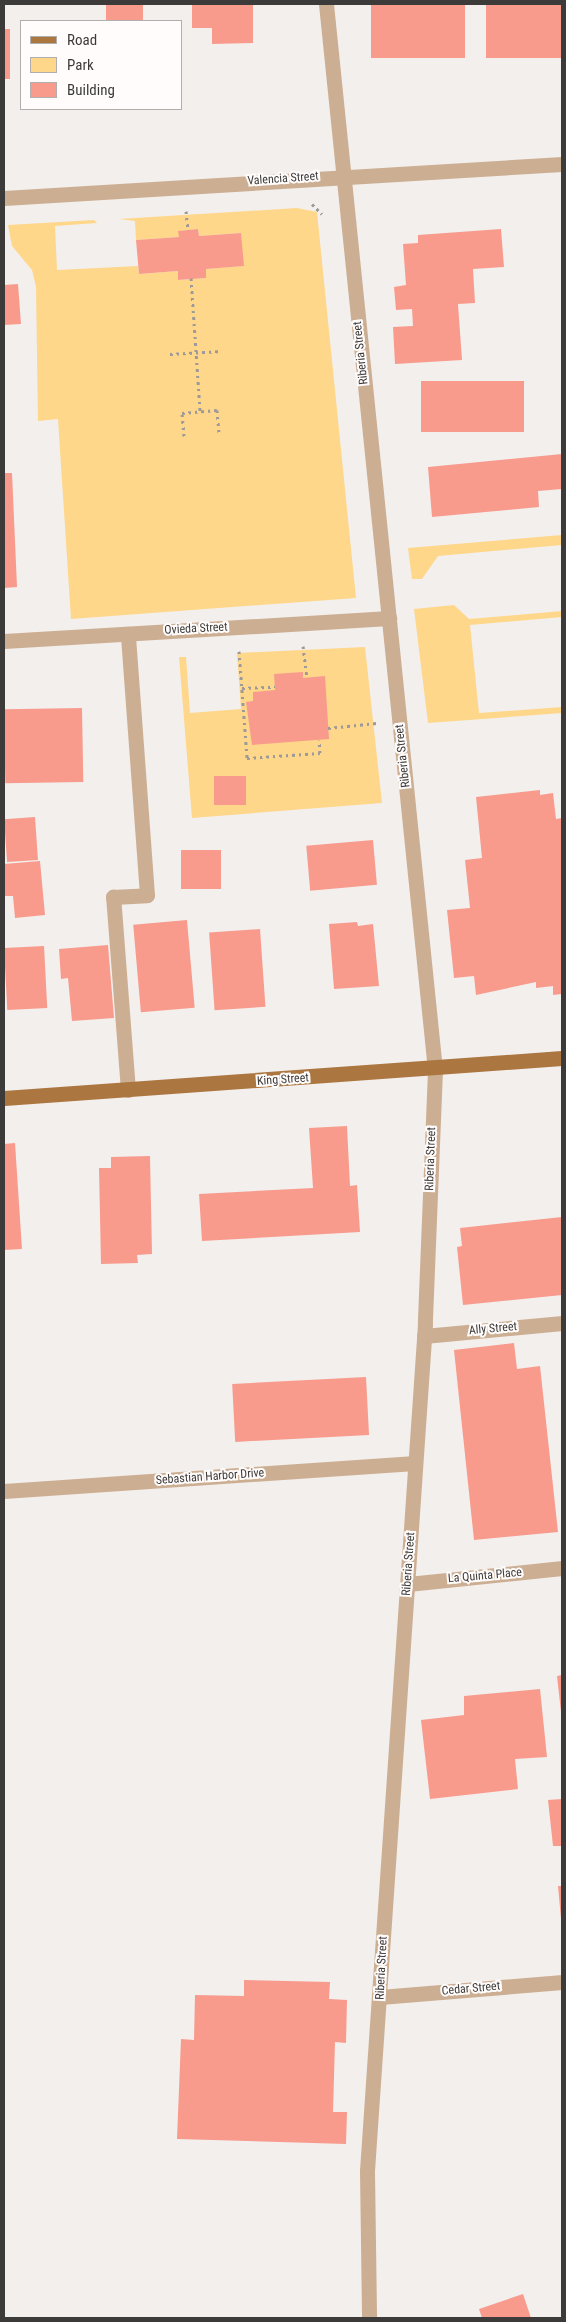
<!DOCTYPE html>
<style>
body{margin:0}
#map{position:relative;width:566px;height:2322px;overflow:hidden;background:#f3efed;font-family:"Roboto Condensed",sans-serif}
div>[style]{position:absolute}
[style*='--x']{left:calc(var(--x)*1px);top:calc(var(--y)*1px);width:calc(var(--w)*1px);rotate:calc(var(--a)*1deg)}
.green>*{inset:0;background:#fed78a}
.building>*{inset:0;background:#f89b8d;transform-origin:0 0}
.path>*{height:3px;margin-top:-1.5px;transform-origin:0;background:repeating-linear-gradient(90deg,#9c9998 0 2.5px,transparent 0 6.5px)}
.minor>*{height:15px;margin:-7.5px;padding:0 7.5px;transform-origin:7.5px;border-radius:7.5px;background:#ccaf93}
.major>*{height:15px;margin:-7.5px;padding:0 7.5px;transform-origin:7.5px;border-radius:7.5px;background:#ab763f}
span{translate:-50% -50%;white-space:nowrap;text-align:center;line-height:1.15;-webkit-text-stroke:4px #fffcfb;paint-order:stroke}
.street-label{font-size:12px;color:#3c3b3a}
.frame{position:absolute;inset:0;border:5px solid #3c3b3a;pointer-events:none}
.legend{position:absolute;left:20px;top:20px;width:162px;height:90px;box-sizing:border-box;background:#fffcfb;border:1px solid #b1afae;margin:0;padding:6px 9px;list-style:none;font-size:15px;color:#3c3b3a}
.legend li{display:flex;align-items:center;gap:10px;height:25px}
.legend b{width:25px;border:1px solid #b1afae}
</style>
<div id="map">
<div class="green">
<div style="clip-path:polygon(297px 208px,317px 212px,356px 598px,71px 619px,58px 419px,38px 421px,36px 287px,32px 270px,12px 246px,8px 225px,94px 220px,97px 223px,55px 226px,57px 270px,138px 266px,139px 274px,178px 271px,179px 280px,206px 278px,206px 269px,243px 266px,241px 233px,199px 236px,198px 229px,179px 231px,179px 237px,136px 240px,135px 221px,119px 219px)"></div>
<div style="clip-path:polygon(562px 535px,562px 545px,438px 556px,422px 579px,412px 579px,408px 548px)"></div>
<div style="clip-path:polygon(454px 605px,469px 619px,562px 611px,562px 617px,470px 625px,479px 713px,562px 707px,562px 713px,428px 723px,414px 609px)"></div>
<div style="clip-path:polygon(365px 647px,382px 803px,192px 818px,179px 657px,186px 657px,190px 713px,241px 709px,237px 653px)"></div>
</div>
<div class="building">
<div style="clip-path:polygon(192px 4px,253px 4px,253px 43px,212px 44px,212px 28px,192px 28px)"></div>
<div style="left:371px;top:4px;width:94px;height:54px"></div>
<div style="left:486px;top:4px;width:76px;height:54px"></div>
<div style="left:143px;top:5px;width:16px;height:37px;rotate:90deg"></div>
<div style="left:10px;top:29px;width:50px;height:6px;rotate:90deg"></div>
<div style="clip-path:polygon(198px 229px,199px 236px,241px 233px,244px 266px,206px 269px,206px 278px,178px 280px,178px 271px,139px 274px,136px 240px,179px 237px,178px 231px)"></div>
<div style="clip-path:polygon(501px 229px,504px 267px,473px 269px,475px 303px,458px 304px,462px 360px,395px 364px,393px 327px,413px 326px,412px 309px,396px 310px,394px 287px,406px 285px,403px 244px,418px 243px,418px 235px)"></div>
<div style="clip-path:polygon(18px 284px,21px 324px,4px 325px,4px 285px)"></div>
<div style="left:524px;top:381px;width:51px;height:103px;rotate:90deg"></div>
<div style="clip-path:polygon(562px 454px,562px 489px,538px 491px,539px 507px,432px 517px,428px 467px)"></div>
<div style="clip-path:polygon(4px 473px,12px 473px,17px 587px,4px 588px)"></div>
<div style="clip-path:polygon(303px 672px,303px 678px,325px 676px,329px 739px,252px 745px,246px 702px,253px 701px,253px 692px,275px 690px,274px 674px)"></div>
<div style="left:82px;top:708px;width:74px;height:78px;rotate:89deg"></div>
<div style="left:214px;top:776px;width:32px;height:29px"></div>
<div style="clip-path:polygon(540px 790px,540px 795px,553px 793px,556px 819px,562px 818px,562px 994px,553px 995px,553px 986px,536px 988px,536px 982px,476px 995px,474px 976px,454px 978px,447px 910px,470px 908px,465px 860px,482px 858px,476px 797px)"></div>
<div style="left:35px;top:817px;width:43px;height:31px;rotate:86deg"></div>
<div style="left:373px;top:840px;width:45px;height:67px;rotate:85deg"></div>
<div style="left:221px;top:850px;width:39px;height:40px;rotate:90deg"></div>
<div style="clip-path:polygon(40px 861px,45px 915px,15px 918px,13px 896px,4px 896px,4px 864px)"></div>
<div style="left:187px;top:920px;width:88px;height:54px;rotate:85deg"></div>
<div style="clip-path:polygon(357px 922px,358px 926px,373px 924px,379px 986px,334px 989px,329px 924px)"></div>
<div style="left:260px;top:929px;width:78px;height:51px;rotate:86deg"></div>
<div style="clip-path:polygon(108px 945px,114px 1018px,72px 1021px,68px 978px,61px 979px,59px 949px)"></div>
<div style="left:44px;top:946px;width:62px;height:40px;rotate:87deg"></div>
<div style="clip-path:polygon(347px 1126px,350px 1186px,357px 1185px,360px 1232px,202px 1241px,199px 1194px,313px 1188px,309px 1128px)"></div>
<div style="clip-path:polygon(15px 1143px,22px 1249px,4px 1250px,4px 1144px)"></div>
<div style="clip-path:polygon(150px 1156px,152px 1254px,137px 1255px,138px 1263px,101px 1264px,99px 1168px,111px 1168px,111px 1157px)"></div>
<div style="clip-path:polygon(562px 1217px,562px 1295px,463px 1305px,457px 1247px,462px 1246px,460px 1228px)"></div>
<div style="clip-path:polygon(514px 1343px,517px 1369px,540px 1366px,558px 1532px,474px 1540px,454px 1350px)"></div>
<div style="left:366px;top:1377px;width:58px;height:134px;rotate:87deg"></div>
<div style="clip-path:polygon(562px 1675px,562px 1712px,561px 1712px,557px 1676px)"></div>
<div style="clip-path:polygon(540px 1689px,547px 1757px,515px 1759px,518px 1789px,430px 1799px,421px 1720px,464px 1715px,464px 1696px)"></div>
<div style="clip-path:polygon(562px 1799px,562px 1846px,553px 1846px,548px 1800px)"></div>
<div style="clip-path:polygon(558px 1886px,562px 1886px,562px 1919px,561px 1919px)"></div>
<div style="clip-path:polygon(244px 1980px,330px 1982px,329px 1999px,347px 2000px,346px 2043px,335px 2042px,333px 2112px,347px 2112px,346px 2144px,177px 2139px,181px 2039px,194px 2040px,195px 1995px,244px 1996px)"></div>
<div style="clip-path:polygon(523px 2294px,531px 2318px,482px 2318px,479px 2309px)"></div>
</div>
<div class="path">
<div style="--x:312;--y:204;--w:14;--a:45"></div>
<div style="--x:186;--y:211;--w:19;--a:84"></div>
<div style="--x:191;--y:278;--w:133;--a:86.1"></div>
<div style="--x:170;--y:354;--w:52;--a:-3.3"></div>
<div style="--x:184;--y:436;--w:23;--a:-95"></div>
<div style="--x:182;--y:413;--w:35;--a:-5"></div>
<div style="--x:217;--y:410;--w:24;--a:85"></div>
<div style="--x:303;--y:646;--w:31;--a:83"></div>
<div style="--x:239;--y:651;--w:107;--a:85.7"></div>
<div style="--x:247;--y:758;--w:73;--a:-3.9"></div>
<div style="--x:320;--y:753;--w:13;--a:-94"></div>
<div style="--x:242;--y:688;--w:33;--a:-2"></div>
<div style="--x:328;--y:728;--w:49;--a:-5.8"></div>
</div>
<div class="minor">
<div style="--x:326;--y:4;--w:1072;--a:84.16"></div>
<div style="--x:435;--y:1070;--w:254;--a:92.3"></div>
<div style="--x:425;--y:1324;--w:849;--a:93.92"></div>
<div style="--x:367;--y:2171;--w:147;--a:89.2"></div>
<div style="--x:4;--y:198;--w:559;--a:-3.49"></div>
<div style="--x:4;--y:641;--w:386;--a:-3.4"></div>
<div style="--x:128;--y:1090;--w:194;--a:-94.4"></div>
<div style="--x:113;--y:897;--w:34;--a:-3"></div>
<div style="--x:147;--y:895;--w:262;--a:-94.2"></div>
<div style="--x:424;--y:1336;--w:139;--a:-5.4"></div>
<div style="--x:4;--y:1491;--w:412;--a:-3.9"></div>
<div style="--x:408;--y:1584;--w:155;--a:-5.9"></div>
<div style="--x:380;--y:1997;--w:183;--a:-4.7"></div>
</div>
<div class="major">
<div style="--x:4;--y:1098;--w:559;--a:-4.1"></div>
</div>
<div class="street-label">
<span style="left:283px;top:179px;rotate:-4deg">Valencia Street</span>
<span style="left:361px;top:353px;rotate:-96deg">Riberia Street</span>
<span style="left:196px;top:629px;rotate:-3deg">Ovieda Street</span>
<span style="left:403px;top:756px;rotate:-96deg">Riberia Street</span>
<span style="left:283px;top:1080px;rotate:-4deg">King Street</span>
<span style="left:431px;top:1159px;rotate:-88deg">Riberia Street</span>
<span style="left:493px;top:1329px;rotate:-5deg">Ally Street</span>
<span style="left:210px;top:1477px;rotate:-4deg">Sebastian Harbor Drive</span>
<span style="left:409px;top:1564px;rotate:-86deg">Riberia Street</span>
<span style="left:485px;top:1576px;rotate:-5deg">La Quinta Place</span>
<span style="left:382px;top:1968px;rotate:-87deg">Riberia Street</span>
<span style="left:471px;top:1989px;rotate:-5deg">Cedar Street</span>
</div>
<div class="frame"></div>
<ul class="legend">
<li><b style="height:6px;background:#ab763f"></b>Road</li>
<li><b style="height:14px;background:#fed78a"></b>Park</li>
<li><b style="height:14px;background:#f89b8d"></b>Building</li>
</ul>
</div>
